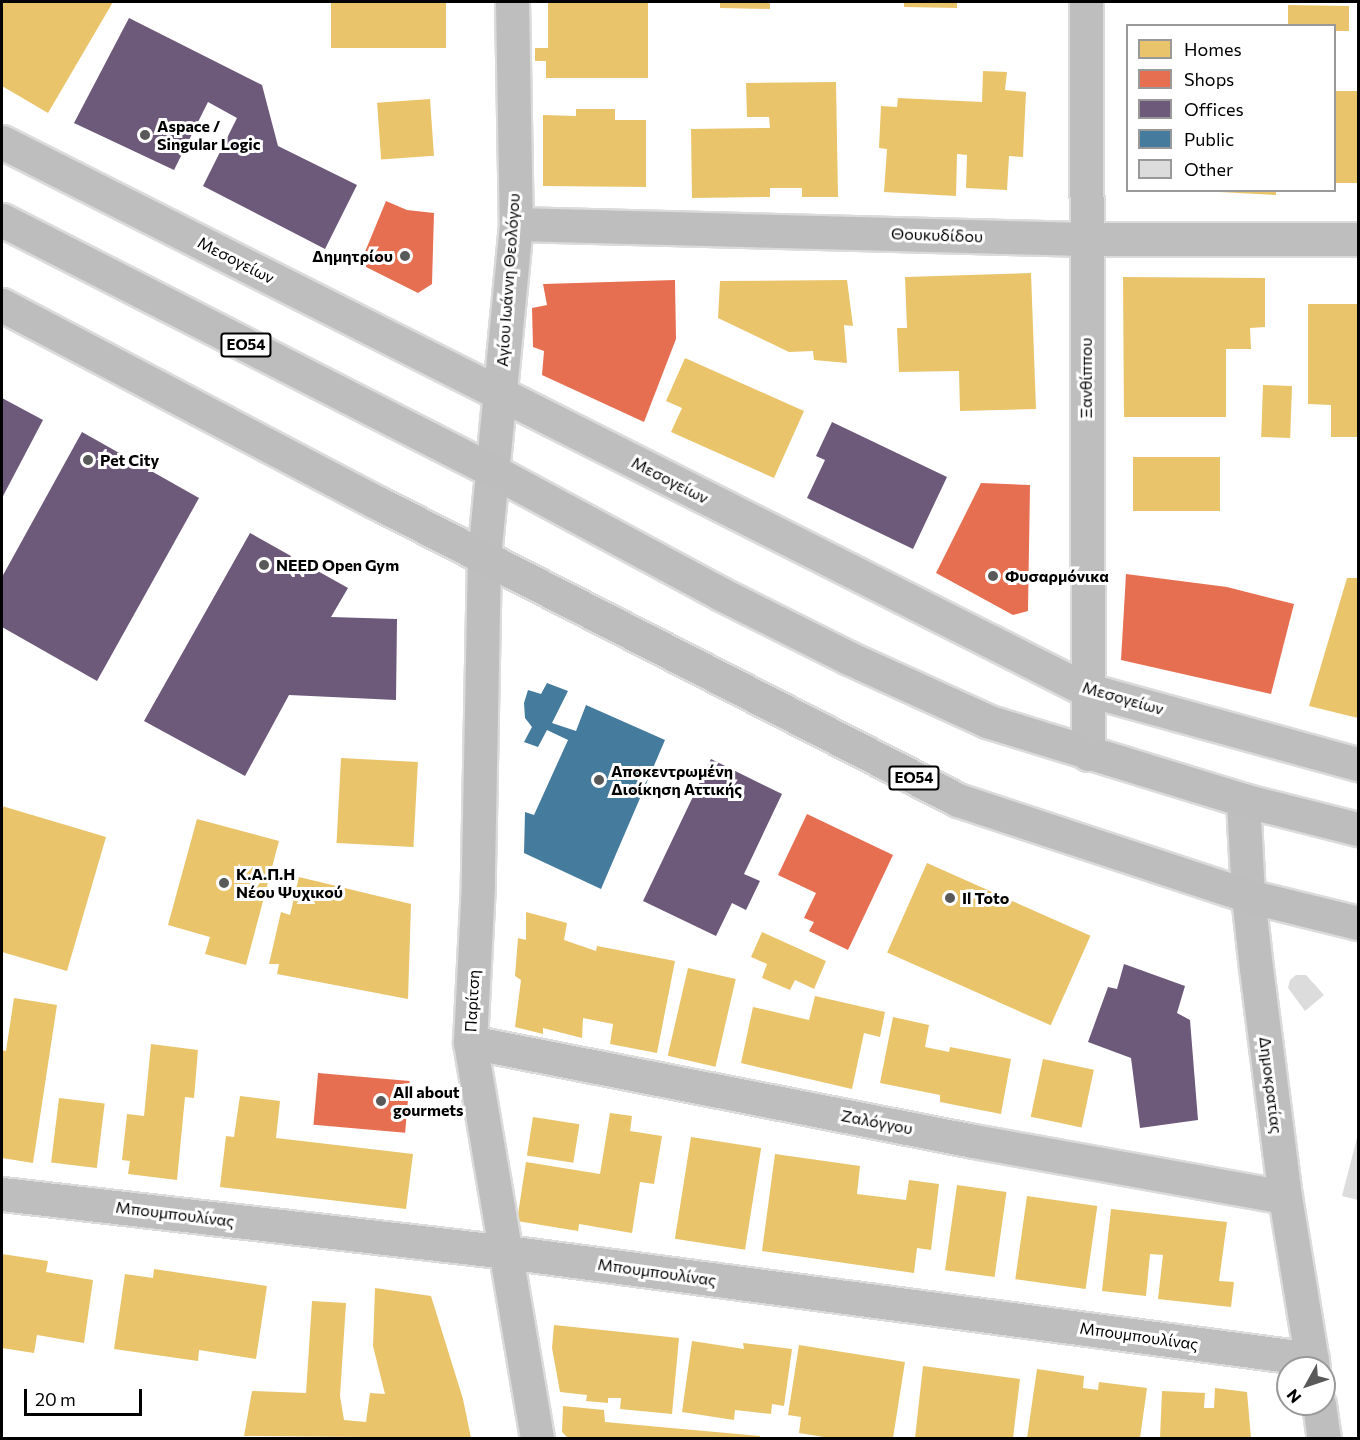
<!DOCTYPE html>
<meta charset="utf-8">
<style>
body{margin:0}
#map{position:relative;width:1360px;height:1440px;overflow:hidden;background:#fff;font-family:Commissioner,sans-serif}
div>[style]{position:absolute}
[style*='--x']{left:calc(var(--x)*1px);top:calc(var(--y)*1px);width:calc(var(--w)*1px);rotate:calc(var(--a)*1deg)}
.homes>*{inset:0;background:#e9c46a;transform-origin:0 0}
.shops>*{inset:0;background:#e76f51;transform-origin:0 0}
.offices>*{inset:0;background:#6d597a}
.public>*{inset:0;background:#457b9d}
.building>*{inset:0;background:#dcdcdc}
.roads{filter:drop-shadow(2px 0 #dbdbdb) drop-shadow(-2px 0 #dbdbdb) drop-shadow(0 2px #dbdbdb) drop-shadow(0 -2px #dbdbdb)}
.minor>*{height:33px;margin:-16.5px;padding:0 16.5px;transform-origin:16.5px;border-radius:16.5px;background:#bebebe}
.tertiary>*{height:33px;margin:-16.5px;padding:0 16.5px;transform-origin:16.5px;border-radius:16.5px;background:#bebebe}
.primary>*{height:33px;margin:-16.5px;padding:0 16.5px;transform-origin:16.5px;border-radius:16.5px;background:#bdbdbd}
.dots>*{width:16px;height:16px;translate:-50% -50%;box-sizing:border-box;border:3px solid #fff;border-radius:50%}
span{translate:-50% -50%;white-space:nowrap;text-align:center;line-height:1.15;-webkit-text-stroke:6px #fff;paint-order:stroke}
.shield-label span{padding:2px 4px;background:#fff;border:2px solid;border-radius:4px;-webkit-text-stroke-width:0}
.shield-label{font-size:15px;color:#000;font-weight:700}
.poi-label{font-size:16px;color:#000;font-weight:700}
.left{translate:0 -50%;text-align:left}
.right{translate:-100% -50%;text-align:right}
.street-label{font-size:16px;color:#000}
.frame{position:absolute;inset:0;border:3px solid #000;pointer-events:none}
.legend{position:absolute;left:1126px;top:24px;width:210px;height:168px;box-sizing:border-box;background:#fff;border:2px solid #999;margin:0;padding:8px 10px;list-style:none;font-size:18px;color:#000}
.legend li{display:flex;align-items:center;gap:12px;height:30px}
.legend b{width:30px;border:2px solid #999}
.north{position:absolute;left:1276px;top:1356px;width:60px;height:60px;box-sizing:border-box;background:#fff;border:2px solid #999;border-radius:50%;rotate:230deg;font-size:16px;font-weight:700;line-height:24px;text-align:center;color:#000}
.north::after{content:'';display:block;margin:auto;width:21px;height:27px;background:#595959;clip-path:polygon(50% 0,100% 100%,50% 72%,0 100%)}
.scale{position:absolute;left:24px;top:1389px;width:118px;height:27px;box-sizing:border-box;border:3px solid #000;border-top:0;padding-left:8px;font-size:18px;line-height:21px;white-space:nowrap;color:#000;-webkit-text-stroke:4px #fff;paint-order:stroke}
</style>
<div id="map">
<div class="homes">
<div style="clip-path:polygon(2px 2px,113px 2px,48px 113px,2px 86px)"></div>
<div style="left:331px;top:2px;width:115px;height:46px"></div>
<div style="clip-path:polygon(548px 2px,648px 2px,648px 78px,546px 78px,546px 61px,535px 61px,535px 48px,548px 48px)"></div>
<div style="clip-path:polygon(720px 2px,770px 2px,770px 9px,720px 8px)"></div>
<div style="clip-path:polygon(904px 2px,957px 2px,957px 8px,904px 7px)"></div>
<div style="clip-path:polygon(1288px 5px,1349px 6px,1349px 31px,1334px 31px,1334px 26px,1288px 26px)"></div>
<div style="clip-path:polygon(983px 71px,1007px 72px,1005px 90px,1026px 92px,1023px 157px,1009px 156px,1007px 190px,966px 188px,967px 155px,957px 154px,956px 196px,884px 192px,887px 149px,879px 148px,881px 106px,897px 107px,898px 98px,982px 102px)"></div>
<div style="clip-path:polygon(836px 82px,838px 197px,802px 197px,802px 188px,770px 188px,770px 197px,692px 198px,691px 129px,770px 128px,769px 117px,747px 117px,746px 83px)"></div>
<div style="left:1334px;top:91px;width:24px;height:92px"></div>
<div style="left:430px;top:99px;width:57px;height:53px;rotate:86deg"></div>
<div style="clip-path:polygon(576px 109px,615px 109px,615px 120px,646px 120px,646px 187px,543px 186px,543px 115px,576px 116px)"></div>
<div style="clip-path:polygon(1219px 190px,1276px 190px,1276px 195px,1219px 192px)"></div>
<div style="clip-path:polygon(1031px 273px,1036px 409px,960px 411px,959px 371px,899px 372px,897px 328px,907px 328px,905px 277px)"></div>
<div style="clip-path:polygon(1123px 277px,1265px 278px,1265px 327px,1250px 328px,1251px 349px,1226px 349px,1226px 417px,1124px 417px)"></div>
<div style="clip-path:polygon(847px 280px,853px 326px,844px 325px,847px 363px,814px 360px,813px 351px,789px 352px,718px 318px,720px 281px)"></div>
<div style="clip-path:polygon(1308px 304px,1357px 304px,1358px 437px,1331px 437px,1331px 405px,1308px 404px)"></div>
<div style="clip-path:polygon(685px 358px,804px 411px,774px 478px,671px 432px,682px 408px,666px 401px)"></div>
<div style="left:1263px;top:385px;width:29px;height:52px;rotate:2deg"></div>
<div style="left:1133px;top:457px;width:87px;height:54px"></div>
<div style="clip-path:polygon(1347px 578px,1358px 578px,1358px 718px,1309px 706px)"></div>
<div style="left:341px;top:758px;width:77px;height:85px;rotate:3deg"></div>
<div style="clip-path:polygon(2px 806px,106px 837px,67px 971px,2px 952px)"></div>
<div style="clip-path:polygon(197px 819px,279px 841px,246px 965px,205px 954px,210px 937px,168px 925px)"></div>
<div style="left:927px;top:863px;width:179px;height:98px;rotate:24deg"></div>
<div style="clip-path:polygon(299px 877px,411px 904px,408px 999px,277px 974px,279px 964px,269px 964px,281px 912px,290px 915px)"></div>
<div style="clip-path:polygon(526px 912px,567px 923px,564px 940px,596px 951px,597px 946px,675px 961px,657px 1053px,610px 1044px,613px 1024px,583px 1018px,582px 1038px,543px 1028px,543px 1034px,515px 1027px,521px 980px,515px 976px,518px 938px,526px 940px)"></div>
<div style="clip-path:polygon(762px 932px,826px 961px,814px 989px,795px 980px,790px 990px,762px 978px,767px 964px,751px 957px)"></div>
<div style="left:688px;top:968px;width:49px;height:90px;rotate:13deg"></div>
<div style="clip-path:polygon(815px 996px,885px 1012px,880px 1037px,864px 1033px,852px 1089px,741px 1063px,753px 1007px,809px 1020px)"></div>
<div style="clip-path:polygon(14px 998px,57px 1005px,33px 1163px,2px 1158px,2px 1050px,6px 1051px)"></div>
<div style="clip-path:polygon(893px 1017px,929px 1025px,925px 1047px,949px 1052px,950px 1047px,1011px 1059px,1001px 1114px,940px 1102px,940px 1095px,880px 1083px)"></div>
<div style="clip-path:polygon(151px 1044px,198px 1050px,194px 1098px,185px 1097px,177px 1180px,128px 1174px,130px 1161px,122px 1160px,127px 1114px,144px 1116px)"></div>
<div style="left:1043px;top:1059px;width:52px;height:59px;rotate:12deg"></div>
<div style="clip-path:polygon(240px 1096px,280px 1101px,276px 1138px,413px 1154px,406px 1209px,220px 1187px,226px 1136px,234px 1137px)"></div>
<div style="left:59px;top:1098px;width:46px;height:65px;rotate:7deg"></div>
<div style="clip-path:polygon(610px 1113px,632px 1116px,630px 1131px,662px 1136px,654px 1184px,640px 1182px,632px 1233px,579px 1224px,578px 1231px,517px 1221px,526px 1162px,600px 1174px)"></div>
<div style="left:533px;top:1117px;width:47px;height:39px;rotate:9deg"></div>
<div style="left:691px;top:1137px;width:71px;height:103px;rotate:9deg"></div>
<div style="clip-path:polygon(775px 1154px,860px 1166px,857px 1194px,906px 1200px,909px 1180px,939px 1184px,931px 1250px,917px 1248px,914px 1273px,762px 1251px)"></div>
<div style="left:957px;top:1185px;width:50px;height:86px;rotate:8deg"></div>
<div style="left:1027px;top:1196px;width:71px;height:84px;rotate:8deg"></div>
<div style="clip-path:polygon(1111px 1209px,1227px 1222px,1219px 1281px,1234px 1282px,1231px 1307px,1158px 1299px,1163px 1255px,1150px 1254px,1146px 1296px,1102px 1291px)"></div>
<div style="clip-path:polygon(2px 1254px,48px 1261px,46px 1272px,93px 1280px,84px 1343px,37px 1335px,34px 1353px,2px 1348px)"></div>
<div style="clip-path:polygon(154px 1269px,267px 1286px,256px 1359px,199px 1350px,198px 1361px,114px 1349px,125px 1274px,153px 1278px)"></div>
<div style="clip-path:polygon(375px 1288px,431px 1296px,463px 1399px,471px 1438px,244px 1436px,252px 1391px,306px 1393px,312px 1301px,346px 1303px,340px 1396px,344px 1420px,366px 1422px,370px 1393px,385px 1394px,373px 1346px)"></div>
<div style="clip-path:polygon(554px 1325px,679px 1338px,672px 1414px,620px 1409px,621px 1398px,608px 1398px,608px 1403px,586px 1401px,587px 1395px,560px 1392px,552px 1348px)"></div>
<div style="clip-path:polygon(692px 1341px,744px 1349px,743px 1343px,792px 1349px,784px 1406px,772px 1404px,771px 1414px,735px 1410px,734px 1420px,682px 1412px)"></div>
<div style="clip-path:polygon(799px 1345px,905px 1362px,893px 1438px,830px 1438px,799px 1433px,801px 1417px,788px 1415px)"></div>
<div style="clip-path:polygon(923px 1366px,1020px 1379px,1013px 1438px,915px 1438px)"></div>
<div style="clip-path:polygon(1037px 1369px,1084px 1376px,1083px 1388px,1098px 1390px,1099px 1382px,1147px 1388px,1140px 1438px,1027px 1438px)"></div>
<div style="clip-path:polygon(1215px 1388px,1247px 1392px,1251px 1438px,1160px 1438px,1162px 1391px,1205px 1393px,1204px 1408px,1214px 1408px)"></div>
<div style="clip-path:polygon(563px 1406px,604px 1410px,605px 1422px,760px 1436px,760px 1438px,568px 1438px,562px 1432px)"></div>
</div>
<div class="shops">
<div style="clip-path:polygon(386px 201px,407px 210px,434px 213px,432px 284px,418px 293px,360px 264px)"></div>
<div style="clip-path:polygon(675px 280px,676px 339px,644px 422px,542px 375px,544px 351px,533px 347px,532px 308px,547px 305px,543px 284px)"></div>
<div style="clip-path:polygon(981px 483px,1030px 485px,1028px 611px,1013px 615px,936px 573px)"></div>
<div style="clip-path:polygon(1126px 574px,1227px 587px,1294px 604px,1271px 694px,1121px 660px)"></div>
<div style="clip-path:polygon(807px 814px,893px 855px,848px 950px,809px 931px,814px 922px,804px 918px,816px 893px,778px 875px)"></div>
<div style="left:318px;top:1073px;width:92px;height:52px;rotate:5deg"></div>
</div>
<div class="offices">
<div style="clip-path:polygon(129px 18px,262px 85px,278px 146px,357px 185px,325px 249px,203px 186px,237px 118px,208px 102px,174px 170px,74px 123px)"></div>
<div style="clip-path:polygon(2px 398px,43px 420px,2px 498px)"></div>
<div style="clip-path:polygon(832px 422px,947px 477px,913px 549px,807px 498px,825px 460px,816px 456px)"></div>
<div style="clip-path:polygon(82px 432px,199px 498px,97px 681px,2px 627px,2px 577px)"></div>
<div style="clip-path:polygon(250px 533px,348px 588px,331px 617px,397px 619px,396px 700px,289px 695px,245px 776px,144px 721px)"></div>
<div style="clip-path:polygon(711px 759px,782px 794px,744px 874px,760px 881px,746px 910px,732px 903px,716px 936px,643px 901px)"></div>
<div style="clip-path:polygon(1124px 964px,1185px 986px,1177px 1013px,1190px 1020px,1198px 1120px,1140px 1128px,1131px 1058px,1088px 1042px,1108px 987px,1117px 989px)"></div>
</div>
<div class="public">
<div style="clip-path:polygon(547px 683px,568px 691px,552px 723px,576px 731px,586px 705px,665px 740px,601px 889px,524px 853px,525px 812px,534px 815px,568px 740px,547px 730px,538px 747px,524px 742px,532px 727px,525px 718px,524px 703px,528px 690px,541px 694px)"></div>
</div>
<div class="building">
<div style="clip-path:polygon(1296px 975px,1306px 975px,1324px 995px,1305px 1011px,1288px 988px,1290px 980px)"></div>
<div style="clip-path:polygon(1358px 1134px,1358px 1200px,1342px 1196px)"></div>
</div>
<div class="roads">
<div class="minor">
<div style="--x:512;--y:2;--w:222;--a:89"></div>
<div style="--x:516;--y:224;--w:335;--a:95.5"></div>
<div style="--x:484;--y:557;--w:327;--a:91.1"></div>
<div style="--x:478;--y:884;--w:158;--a:92.9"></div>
<div style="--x:470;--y:1042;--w:402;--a:80.4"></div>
<div style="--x:1086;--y:2;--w:752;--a:89.85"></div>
<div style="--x:2;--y:142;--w:1213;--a:26.8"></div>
<div style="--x:1085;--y:689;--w:283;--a:15.4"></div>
<div style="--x:516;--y:224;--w:570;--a:1.51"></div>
<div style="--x:1086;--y:239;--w:272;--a:0"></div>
<div style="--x:470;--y:1042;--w:513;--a:11.13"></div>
<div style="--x:973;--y:1141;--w:317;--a:10.2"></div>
<div style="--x:2;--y:1194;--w:508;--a:6.55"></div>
<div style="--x:507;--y:1252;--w:812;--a:7.57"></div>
</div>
<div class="tertiary">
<div style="--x:1243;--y:800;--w:96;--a:87"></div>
<div style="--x:1248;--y:896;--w:72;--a:83.7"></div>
<div style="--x:1256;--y:968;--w:231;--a:82.8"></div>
<div style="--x:1285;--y:1197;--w:173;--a:80.7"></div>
<div style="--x:1319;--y:1404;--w:34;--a:82"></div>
</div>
<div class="primary">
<div style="--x:2;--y:220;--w:549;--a:27.08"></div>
<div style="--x:491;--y:470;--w:261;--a:28.3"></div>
<div style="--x:721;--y:594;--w:143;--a:26.6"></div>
<div style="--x:849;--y:658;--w:152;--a:24.5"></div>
<div style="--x:987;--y:721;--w:268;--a:17.1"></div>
<div style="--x:1243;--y:800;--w:119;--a:14.2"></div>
<div style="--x:2;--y:305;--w:427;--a:27.8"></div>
<div style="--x:380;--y:504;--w:649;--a:27.12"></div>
<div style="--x:958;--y:800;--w:305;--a:18.3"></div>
<div style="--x:1248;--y:896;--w:113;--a:13.8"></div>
</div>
</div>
<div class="dots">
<div style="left:145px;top:135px;background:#595959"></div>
<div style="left:405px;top:256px;background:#595959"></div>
<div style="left:88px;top:460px;background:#595959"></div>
<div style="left:264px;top:565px;background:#595959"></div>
<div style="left:993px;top:576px;background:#595959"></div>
<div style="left:599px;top:780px;background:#595959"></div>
<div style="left:224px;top:883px;background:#595959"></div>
<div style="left:950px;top:898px;background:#595959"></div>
<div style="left:381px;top:1101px;background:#595959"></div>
</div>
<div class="shield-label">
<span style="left:246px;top:345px">ΕΟ54</span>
<span style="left:914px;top:778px">ΕΟ54</span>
</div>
<div class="poi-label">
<span class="left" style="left:157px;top:135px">Aspace /<br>Singular Logic</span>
<span class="right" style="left:393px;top:256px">Δημητρίου</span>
<span class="left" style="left:100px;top:460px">Pet City</span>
<span class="left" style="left:276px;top:565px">NEED Open Gym</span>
<span class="left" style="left:1005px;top:576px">Φυσαρμόνικα</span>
<span class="left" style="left:611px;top:780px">Αποκεντρωμένη<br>Διοίκηση Αττικής</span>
<span class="left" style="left:236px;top:883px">Κ.Α.Π.Η<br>Νέου Ψυχικού</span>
<span class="left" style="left:962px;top:898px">Il Toto</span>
<span class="left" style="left:393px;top:1101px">All about<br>gourmets</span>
</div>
<div class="street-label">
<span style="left:937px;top:235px;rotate:2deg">Θουκυδίδου</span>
<span style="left:236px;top:260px;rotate:27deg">Μεσογείων</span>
<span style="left:508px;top:280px;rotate:-86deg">Αγίου Ιωάννη Θεολόγου</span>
<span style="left:1086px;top:378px;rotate:-90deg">Ξανθίππου</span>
<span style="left:670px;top:480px;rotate:27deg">Μεσογείων</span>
<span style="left:1123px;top:698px;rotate:16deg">Μεσογείων</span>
<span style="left:472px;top:1001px;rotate:-87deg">Παρίτση</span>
<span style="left:1271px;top:1085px;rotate:83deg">Δημοκρατίας</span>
<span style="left:877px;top:1122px;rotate:11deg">Ζαλόγγου</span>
<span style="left:175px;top:1214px;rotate:7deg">Μπουμπουλίνας</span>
<span style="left:657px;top:1272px;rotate:8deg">Μπουμπουλίνας</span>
<span style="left:1139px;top:1336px;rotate:8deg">Μπουμπουλίνας</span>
</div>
<div class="frame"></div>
<ul class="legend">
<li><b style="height:16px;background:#e9c46a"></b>Homes</li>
<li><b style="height:16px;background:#e76f51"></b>Shops</li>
<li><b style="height:16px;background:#6d597a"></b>Offices</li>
<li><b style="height:16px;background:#457b9d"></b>Public</li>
<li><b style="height:16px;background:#dcdcdc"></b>Other</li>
</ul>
<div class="north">N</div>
<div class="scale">20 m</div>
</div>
